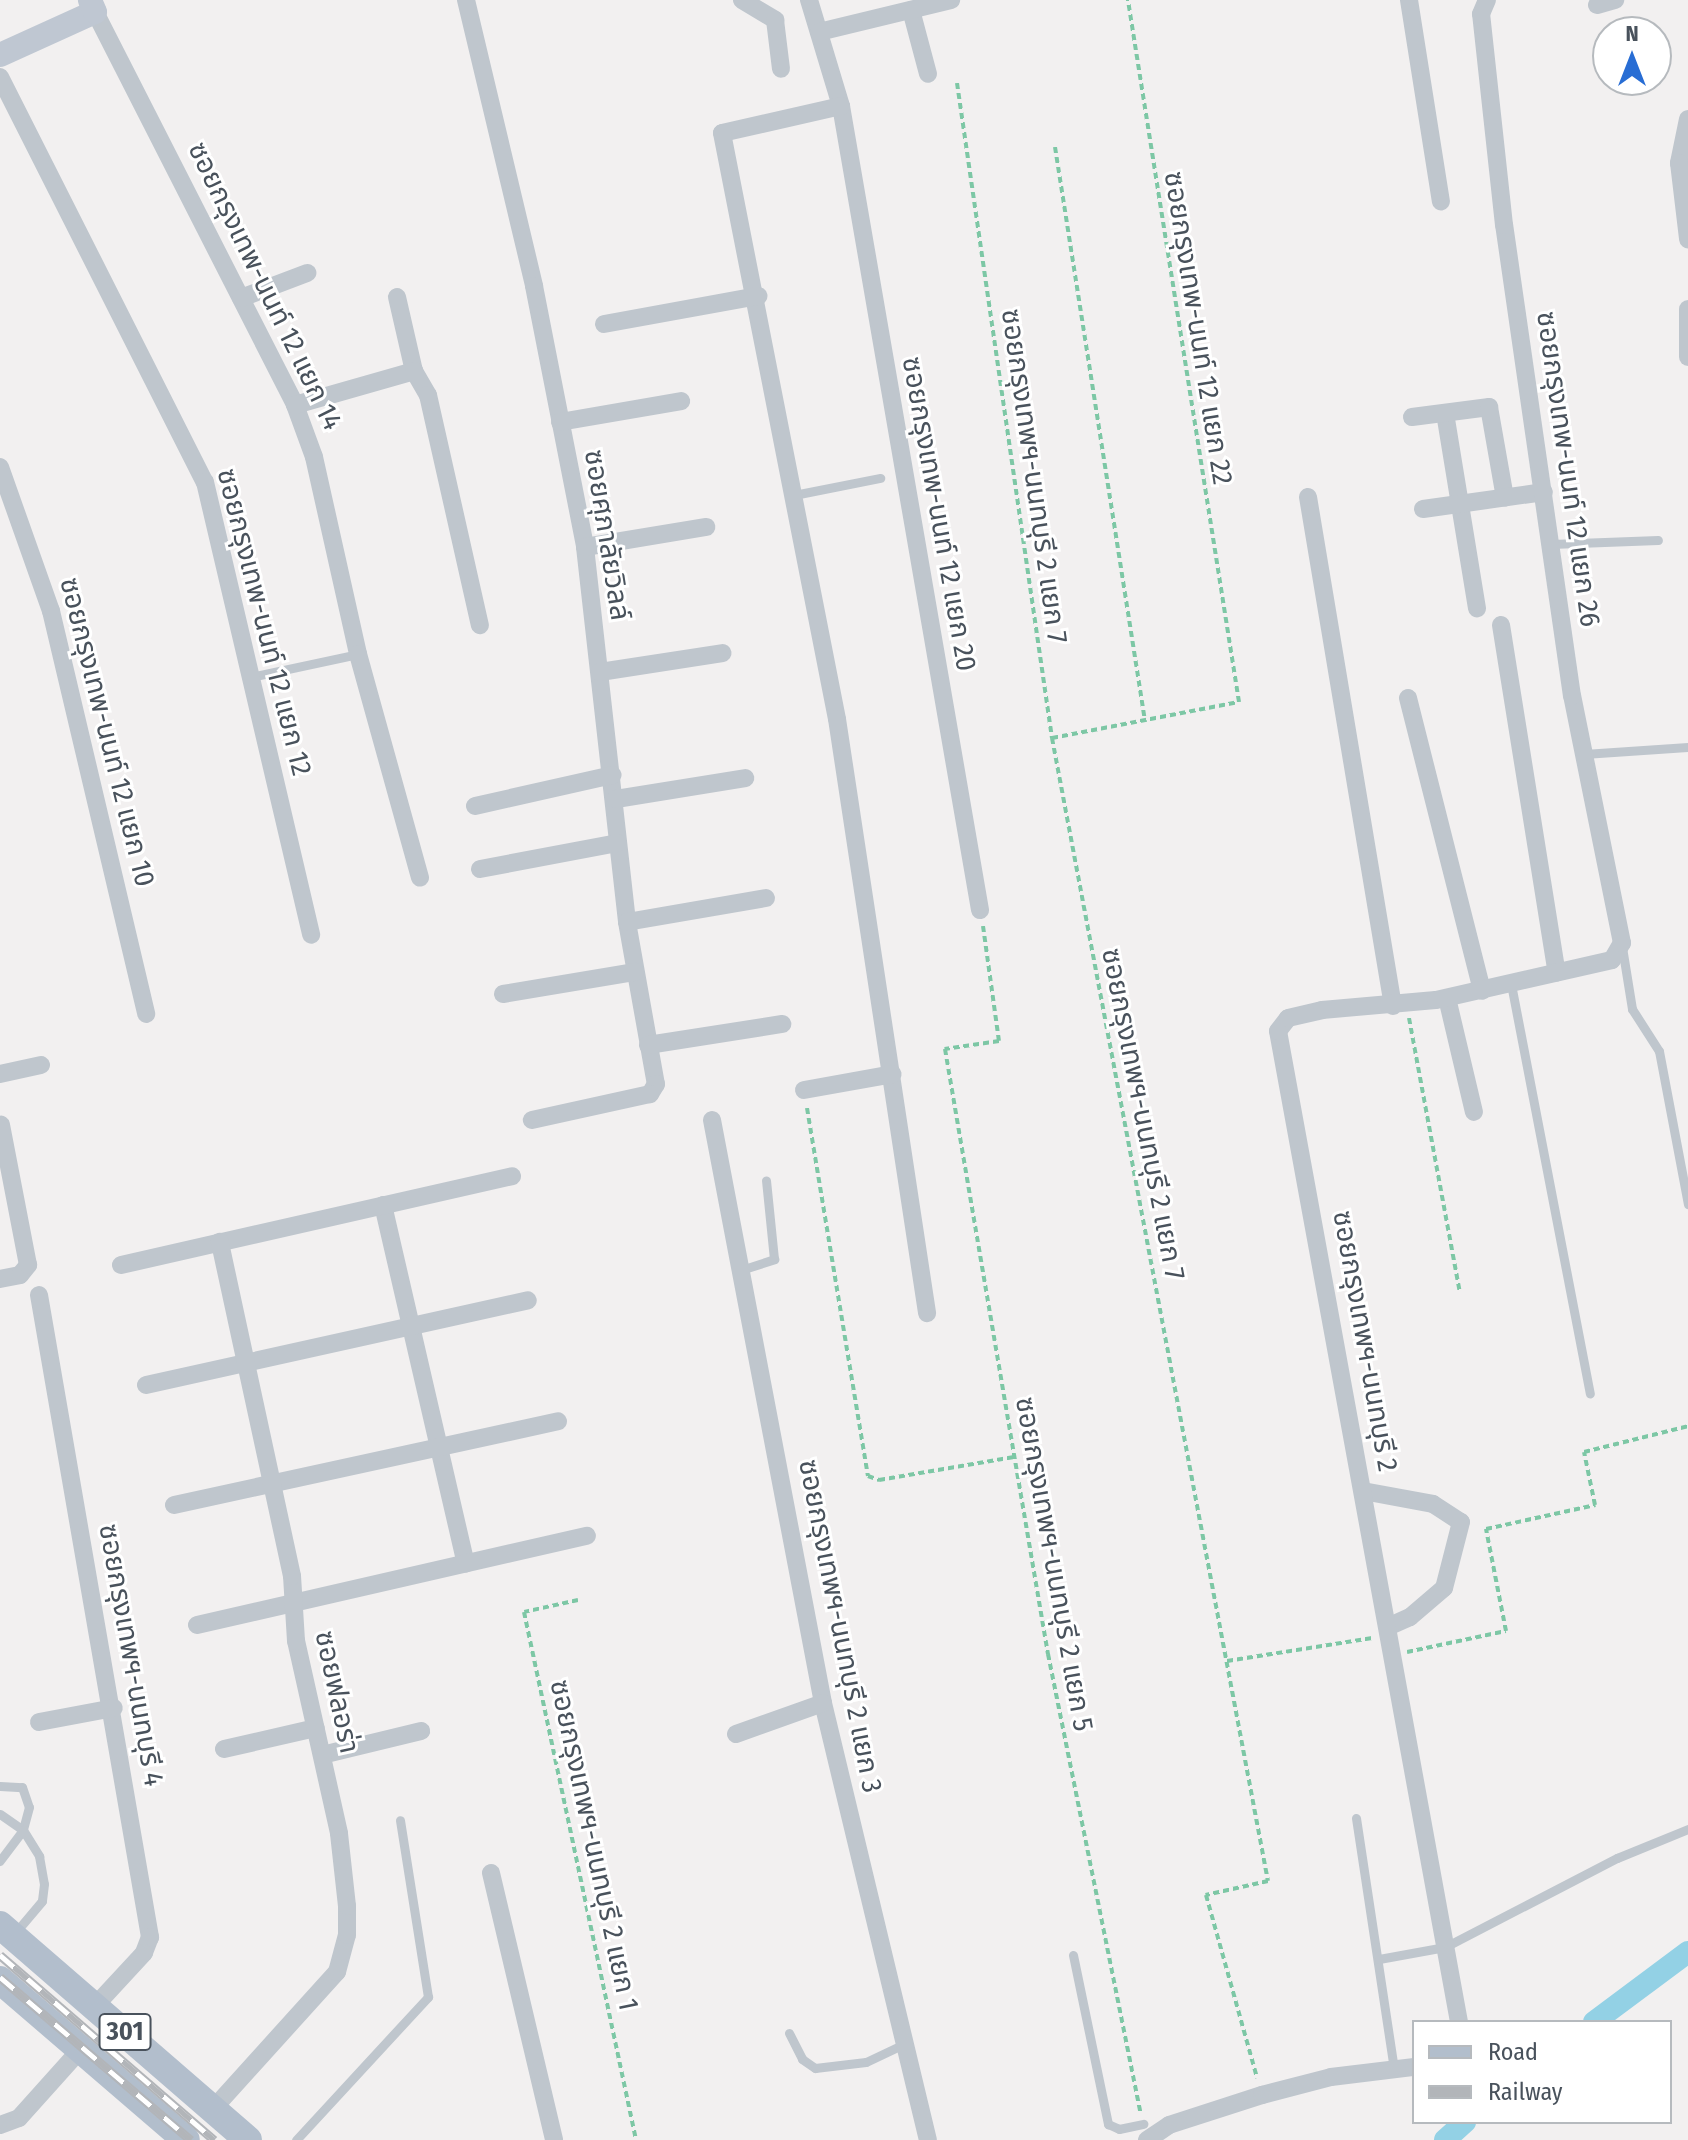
<!DOCTYPE html>
<meta charset="utf-8">
<style>
body{margin:0}
#map{position:relative;width:1688px;height:2140px;overflow:hidden;background:#f2f0f0;font-family:"Fira Sans Condensed","Noto Sans Thai",sans-serif}
div>[style]{position:absolute}
[style*='--x']{left:calc(var(--x)*1px);top:calc(var(--y)*1px);width:calc(var(--w)*1px);rotate:calc(var(--a)*1deg)}
.canal>*{height:22px;margin:-11px;padding:0 11px;transform-origin:11px;border-radius:11px;background:#93d1e5}
.path>*{height:4px;margin-top:-2px;transform-origin:0;background:repeating-linear-gradient(90deg,#7dc7a5 0 6px,transparent 0 10px)}
.lane>*{height:9px;margin:-4.5px;padding:0 4.5px;transform-origin:4.5px;border-radius:4.5px;background:#bfc6cd}
.street>*{height:18px;margin:-9px;padding:0 9px;transform-origin:9px;border-radius:9px;background:#bfc6cd}
.secondary>*{height:24px;margin:-12px;padding:0 12px;transform-origin:12px;border-radius:12px;background:#bfc7d2}
.primary>*{height:28px;margin:-14px;padding:0 14px;transform-origin:14px;border-radius:14px;background:#b2becc}
.rail>*{height:9px;margin-top:-4.5px;transform-origin:0;background:repeating-linear-gradient(90deg,#fff 0 18px,#b2b5b9 0 36px);box-sizing:border-box;border-block:2px solid #b2b5b9}
span{translate:-50% -50%;white-space:nowrap;text-align:center;line-height:1.15;-webkit-text-stroke:6px #fff;paint-order:stroke}
.shield-label span{padding:2px 6px;background:#fff;border:2px solid;border-radius:6px;-webkit-text-stroke-width:0}
.shield-label{font-size:26px;color:#49525c;font-weight:700}
.street-label{font-size:28px;color:#49525c}
.legend{position:absolute;left:1412px;top:2020px;width:260px;height:104px;box-sizing:border-box;background:#fff;border:2px solid #b6babe;margin:0;padding:10px 14px;list-style:none;font-size:24px;color:#49525c}
.legend li{display:flex;align-items:center;gap:16px;height:40px}
.legend b{width:40px;border:2px solid #b6babe}
.north{position:absolute;left:1592px;top:16px;width:80px;height:80px;box-sizing:border-box;background:#fff;border:2px solid #b6babe;border-radius:50%;rotate:0deg;font-size:22px;font-weight:700;line-height:32px;text-align:center;color:#49525c}
.north::after{content:'';display:block;margin:auto;width:28px;height:36px;background:#286dd4;clip-path:polygon(50% 0,100% 100%,50% 72%,0 100%)}
</style>
<div id="map">
<div class="canal">
<div style="--x:1594;--y:2022;--w:117;--a:-36.7"></div>
<div style="--x:1445;--y:2140;--w:27;--a:-42"></div>
</div>
<div class="path">
<div style="--x:957;--y:83;--w:662;--a:81.75"></div>
<div style="--x:1052;--y:738;--w:1163;--a:79.3"></div>
<div style="--x:1268;--y:1881;--w:64;--a:167.3"></div>
<div style="--x:1206;--y:1895;--w:190;--a:74.4"></div>
<div style="--x:1055;--y:147;--w:581;--a:81.09"></div>
<div style="--x:1052;--y:738;--w:190;--a:-10.9"></div>
<div style="--x:1239;--y:702;--w:711;--a:-98.99"></div>
<div style="--x:983;--y:926;--w:116;--a:82.1"></div>
<div style="--x:999;--y:1041;--w:55;--a:171.6"></div>
<div style="--x:945;--y:1049;--w:614;--a:80.34"></div>
<div style="--x:1048;--y:1654;--w:467;--a:78.6"></div>
<div style="--x:1409;--y:1018;--w:279;--a:79.5"></div>
<div style="--x:807;--y:1108;--w:373;--a:80.6"></div>
<div style="--x:868;--y:1476;--w:12;--a:20"></div>
<div style="--x:879;--y:1480;--w:137;--a:-9.7"></div>
<div style="--x:578;--y:1600;--w:55;--a:167.5"></div>
<div style="--x:524;--y:1612;--w:540;--a:78.02"></div>
<div style="--x:1407;--y:1652;--w:101;--a:-12"></div>
<div style="--x:1506;--y:1631;--w:104;--a:-101.1"></div>
<div style="--x:1486;--y:1529;--w:112;--a:-12.4"></div>
<div style="--x:1595;--y:1505;--w:54;--a:-101.7"></div>
<div style="--x:1584;--y:1452;--w:107;--a:-14"></div>
<div style="--x:1227;--y:1661;--w:147;--a:-9"></div>
</div>
<div class="lane">
<div style="--x:794;--y:495;--w:88;--a:-11.2"></div>
<div style="--x:1551;--y:544;--w:107;--a:-2.1"></div>
<div style="--x:251;--y:677;--w:109;--a:-12.1"></div>
<div style="--x:1584;--y:754;--w:104;--a:-3.9"></div>
<div style="--x:1622;--y:947;--w:63;--a:80.8"></div>
<div style="--x:1632;--y:1009;--w:50;--a:57.3"></div>
<div style="--x:1659;--y:1051;--w:156;--a:79.3"></div>
<div style="--x:1511;--y:984;--w:417;--a:79.1"></div>
<div style="--x:744;--y:1269;--w:32;--a:-18"></div>
<div style="--x:774;--y:1259;--w:79;--a:-95.8"></div>
<div style="--x:0;--y:1786;--w:22;--a:3"></div>
<div style="--x:22;--y:1787;--w:21;--a:71"></div>
<div style="--x:29;--y:1807;--w:24;--a:105"></div>
<div style="--x:23;--y:1830;--w:39;--a:127"></div>
<div style="--x:0;--y:1814;--w:28;--a:35"></div>
<div style="--x:23;--y:1830;--w:31;--a:58"></div>
<div style="--x:39;--y:1856;--w:28;--a:80"></div>
<div style="--x:44;--y:1884;--w:17;--a:97"></div>
<div style="--x:42;--y:1901;--w:42;--a:130.2"></div>
<div style="--x:1356;--y:1818;--w:254;--a:81.4"></div>
<div style="--x:1073;--y:1955;--w:173;--a:78.3"></div>
<div style="--x:1108;--y:2124;--w:12;--a:24"></div>
<div style="--x:1119;--y:2129;--w:25;--a:-12"></div>
<div style="--x:1379;--y:1959;--w:67;--a:-10.3"></div>
<div style="--x:1445;--y:1947;--w:194;--a:-27.4"></div>
<div style="--x:1617;--y:1858;--w:77;--a:-22.2"></div>
<div style="--x:789;--y:2033;--w:29;--a:63"></div>
<div style="--x:802;--y:2059;--w:16;--a:35"></div>
<div style="--x:815;--y:2068;--w:51;--a:-6.7"></div>
<div style="--x:866;--y:2062;--w:42;--a:-25.3"></div>
<div style="--x:296;--y:2140;--w:195;--a:-47.3"></div>
<div style="--x:428;--y:1997;--w:179;--a:-99"></div>
</div>
<div class="street">
<div style="--x:466;--y:0;--w:294;--a:76.6"></div>
<div style="--x:534;--y:286;--w:266;--a:78.9"></div>
<div style="--x:585;--y:547;--w:377;--a:83.6"></div>
<div style="--x:627;--y:922;--w:165;--a:79.9"></div>
<div style="--x:656;--y:1084;--w:12;--a:121"></div>
<div style="--x:650;--y:1094;--w:121;--a:167.6"></div>
<div style="--x:742;--y:0;--w:39;--a:31"></div>
<div style="--x:775;--y:20;--w:49;--a:83"></div>
<div style="--x:809;--y:0;--w:111;--a:73.2"></div>
<div style="--x:841;--y:106;--w:816;--a:80.19"></div>
<div style="--x:1409;--y:0;--w:204;--a:81"></div>
<div style="--x:1597;--y:5;--w:19;--a:-16"></div>
<div style="--x:911;--y:10;--w:66;--a:75.1"></div>
<div style="--x:95;--y:12;--w:441;--a:63"></div>
<div style="--x:295;--y:405;--w:55;--a:69.9"></div>
<div style="--x:314;--y:457;--w:202;--a:77.4"></div>
<div style="--x:358;--y:654;--w:232;--a:74.5"></div>
<div style="--x:819;--y:32;--w:136;--a:-13.6"></div>
<div style="--x:0;--y:77;--w:454;--a:63.2"></div>
<div style="--x:205;--y:482;--w:465;--a:76.8"></div>
<div style="--x:841;--y:106;--w:122;--a:167.2"></div>
<div style="--x:722;--y:133;--w:597;--a:78.9"></div>
<div style="--x:837;--y:719;--w:601;--a:81.38"></div>
<div style="--x:1688;--y:119;--w:45;--a:101.6"></div>
<div style="--x:1679;--y:163;--w:77;--a:83.2"></div>
<div style="--x:397;--y:297;--w:76;--a:77.1"></div>
<div style="--x:241;--y:298;--w:71;--a:-20.7"></div>
<div style="--x:604;--y:324;--w:157;--a:-10.3"></div>
<div style="--x:1688;--y:357;--w:48;--a:-90"></div>
<div style="--x:295;--y:405;--w:124;--a:-15.9"></div>
<div style="--x:414;--y:371;--w:28;--a:60"></div>
<div style="--x:428;--y:395;--w:236;--a:77.3"></div>
<div style="--x:1445;--y:413;--w:198;--a:80.7"></div>
<div style="--x:1412;--y:417;--w:78;--a:-7.4"></div>
<div style="--x:1489;--y:407;--w:92;--a:80"></div>
<div style="--x:560;--y:422;--w:123;--a:-9.8"></div>
<div style="--x:0;--y:467;--w:153;--a:70.5"></div>
<div style="--x:51;--y:611;--w:414;--a:76.7"></div>
<div style="--x:1308;--y:497;--w:516;--a:80.52"></div>
<div style="--x:1423;--y:509;--w:122;--a:-8"></div>
<div style="--x:585;--y:547;--w:123;--a:-9.4"></div>
<div style="--x:1501;--y:625;--w:352;--a:80.9"></div>
<div style="--x:600;--y:672;--w:124;--a:-8.8"></div>
<div style="--x:1408;--y:698;--w:302;--a:75.8"></div>
<div style="--x:616;--y:799;--w:131;--a:-9.2"></div>
<div style="--x:475;--y:806;--w:141;--a:-12.7"></div>
<div style="--x:480;--y:869;--w:140;--a:-10.7"></div>
<div style="--x:627;--y:922;--w:141;--a:-9.8"></div>
<div style="--x:503;--y:994;--w:134;--a:-9.5"></div>
<div style="--x:1447;--y:998;--w:117;--a:76.7"></div>
<div style="--x:648;--y:1045;--w:136;--a:-8.9"></div>
<div style="--x:0;--y:1074;--w:42;--a:-12.4"></div>
<div style="--x:804;--y:1090;--w:90;--a:-10.2"></div>
<div style="--x:712;--y:1120;--w:593;--a:79.22"></div>
<div style="--x:823;--y:1703;--w:449;--a:76.5"></div>
<div style="--x:383;--y:1205;--w:368;--a:77"></div>
<div style="--x:121;--y:1265;--w:401;--a:-12.8"></div>
<div style="--x:0;--y:1279;--w:20;--a:-11"></div>
<div style="--x:20;--y:1275;--w:13;--a:-51"></div>
<div style="--x:28;--y:1265;--w:143;--a:-100.9"></div>
<div style="--x:39;--y:1295;--w:652;--a:80.19"></div>
<div style="--x:150;--y:1937;--w:17;--a:111"></div>
<div style="--x:144;--y:1953;--w:72;--a:132.8"></div>
<div style="--x:146;--y:1385;--w:391;--a:-12.5"></div>
<div style="--x:1363;--y:1491;--w:71;--a:10.5"></div>
<div style="--x:1433;--y:1504;--w:33;--a:33"></div>
<div style="--x:1461;--y:1522;--w:68;--a:104.4"></div>
<div style="--x:1444;--y:1588;--w:45;--a:139.5"></div>
<div style="--x:1410;--y:1617;--w:24;--a:156"></div>
<div style="--x:174;--y:1505;--w:393;--a:-12.3"></div>
<div style="--x:197;--y:1625;--w:400;--a:-12.9"></div>
<div style="--x:39;--y:1722;--w:76;--a:-10.6"></div>
<div style="--x:736;--y:1734;--w:92;--a:-19.6"></div>
<div style="--x:224;--y:1749;--w:94;--a:-12.9"></div>
<div style="--x:322;--y:1755;--w:102;--a:-13.6"></div>
<div style="--x:491;--y:1873;--w:274;--a:76.7"></div>
<div style="--x:1459;--y:2022;--w:1007;--a:-100.35"></div>
<div style="--x:1278;--y:1031;--w:16;--a:-52"></div>
<div style="--x:1288;--y:1018;--w:35;--a:-13"></div>
<div style="--x:1322;--y:1010;--w:114;--a:-5"></div>
<div style="--x:1436;--y:1000;--w:180;--a:-12.8"></div>
<div style="--x:1612;--y:960;--w:20;--a:-60"></div>
<div style="--x:1622;--y:943;--w:252;--a:-101.4"></div>
<div style="--x:1572;--y:696;--w:476;--a:-98.2"></div>
<div style="--x:1504;--y:225;--w:212;--a:-96.2"></div>
<div style="--x:1481;--y:14;--w:15;--a:-67"></div>
<div style="--x:213;--y:2109;--w:185;--a:-47.9"></div>
<div style="--x:337;--y:1972;--w:38;--a:-75"></div>
<div style="--x:347;--y:1935;--w:29;--a:-90"></div>
<div style="--x:347;--y:1906;--w:73;--a:-96.3"></div>
<div style="--x:339;--y:1833;--w:197;--a:-102.6"></div>
<div style="--x:296;--y:1641;--w:65;--a:-93.5"></div>
<div style="--x:292;--y:1576;--w:342;--a:-102.2"></div>
<div style="--x:0;--y:2125;--w:20;--a:-20"></div>
<div style="--x:19;--y:2118;--w:93;--a:-48.1"></div>
<div style="--x:1147;--y:2140;--w:27;--a:-34"></div>
<div style="--x:1169;--y:2125;--w:98;--a:-17.9"></div>
<div style="--x:1262;--y:2095;--w:71;--a:-14.6"></div>
<div style="--x:1331;--y:2077;--w:84;--a:-6.9"></div>
</div>
<div class="secondary">
<div style="--x:0;--y:55;--w:104;--a:-24.4"></div>
<div style="--x:95;--y:12;--w:13;--a:-113"></div>
</div>
<div class="primary">
<div style="--x:0;--y:1925;--w:328;--a:40.9"></div>
<div style="--x:0;--y:1980;--w:245;--a:40.7"></div>
</div>
<div class="rail">
<div style="--x:0;--y:1955;--w:283;--a:40.8"></div>
<div style="--x:0;--y:1977;--w:251;--a:40.5"></div>
</div>
<div class="shield-label">
<span style="left:125px;top:2032px">301</span>
</div>
<div class="street-label">
<span style="left:265px;top:286px;rotate:64deg">ซอยกรุงเทพ-นนท์ 12 แยก 14</span>
<span style="left:1198px;top:328px;rotate:81deg">ซอยกรุงเทพ-นนท์ 12 แยก 22</span>
<span style="left:1568px;top:469px;rotate:82deg">ซอยกรุงเทพ-นนท์ 12 แยก 26</span>
<span style="left:1034px;top:476px;rotate:82deg">ซอยกรุงเทพฯ-นนทบุรี 2 แยก 7</span>
<span style="left:939px;top:514px;rotate:80deg">ซอยกรุงเทพ-นนท์ 12 แยก 20</span>
<span style="left:607px;top:535px;rotate:81deg">ซอยศุภาลัยวิลล์</span>
<span style="left:264px;top:622px;rotate:76deg">ซอยกรุงเทพ-นนท์ 12 แยก 12</span>
<span style="left:107px;top:732px;rotate:76deg">ซอยกรุงเทพ-นนท์ 12 แยก 10</span>
<span style="left:1143px;top:1114px;rotate:79deg">ซอยกรุงเทพฯ-นนทบุรี 2 แยก 7</span>
<span style="left:1365px;top:1341px;rotate:80deg">ซอยกรุงเทพฯ-นนทบุรี 2</span>
<span style="left:1054px;top:1564px;rotate:80deg">ซอยกรุงเทพฯ-นนทบุรี 2 แยก 5</span>
<span style="left:840px;top:1626px;rotate:79deg">ซอยกรุงเทพฯ-นนทบุรี 2 แยก 3</span>
<span style="left:131px;top:1655px;rotate:80deg">ซอยกรุงเทพฯ-นนทบุรี 4</span>
<span style="left:337px;top:1692px;rotate:78deg">ซอยฟลอร่า</span>
<span style="left:594px;top:1845px;rotate:78deg">ซอยกรุงเทพฯ-นนทบุรี 2 แยก 1</span>
</div>
<ul class="legend">
<li><b style="height:10px;background:#b2becc"></b>Road</li>
<li><b style="height:10px;background:#b2b5b9"></b>Railway</li>
</ul>
<div class="north">N</div>
</div>
